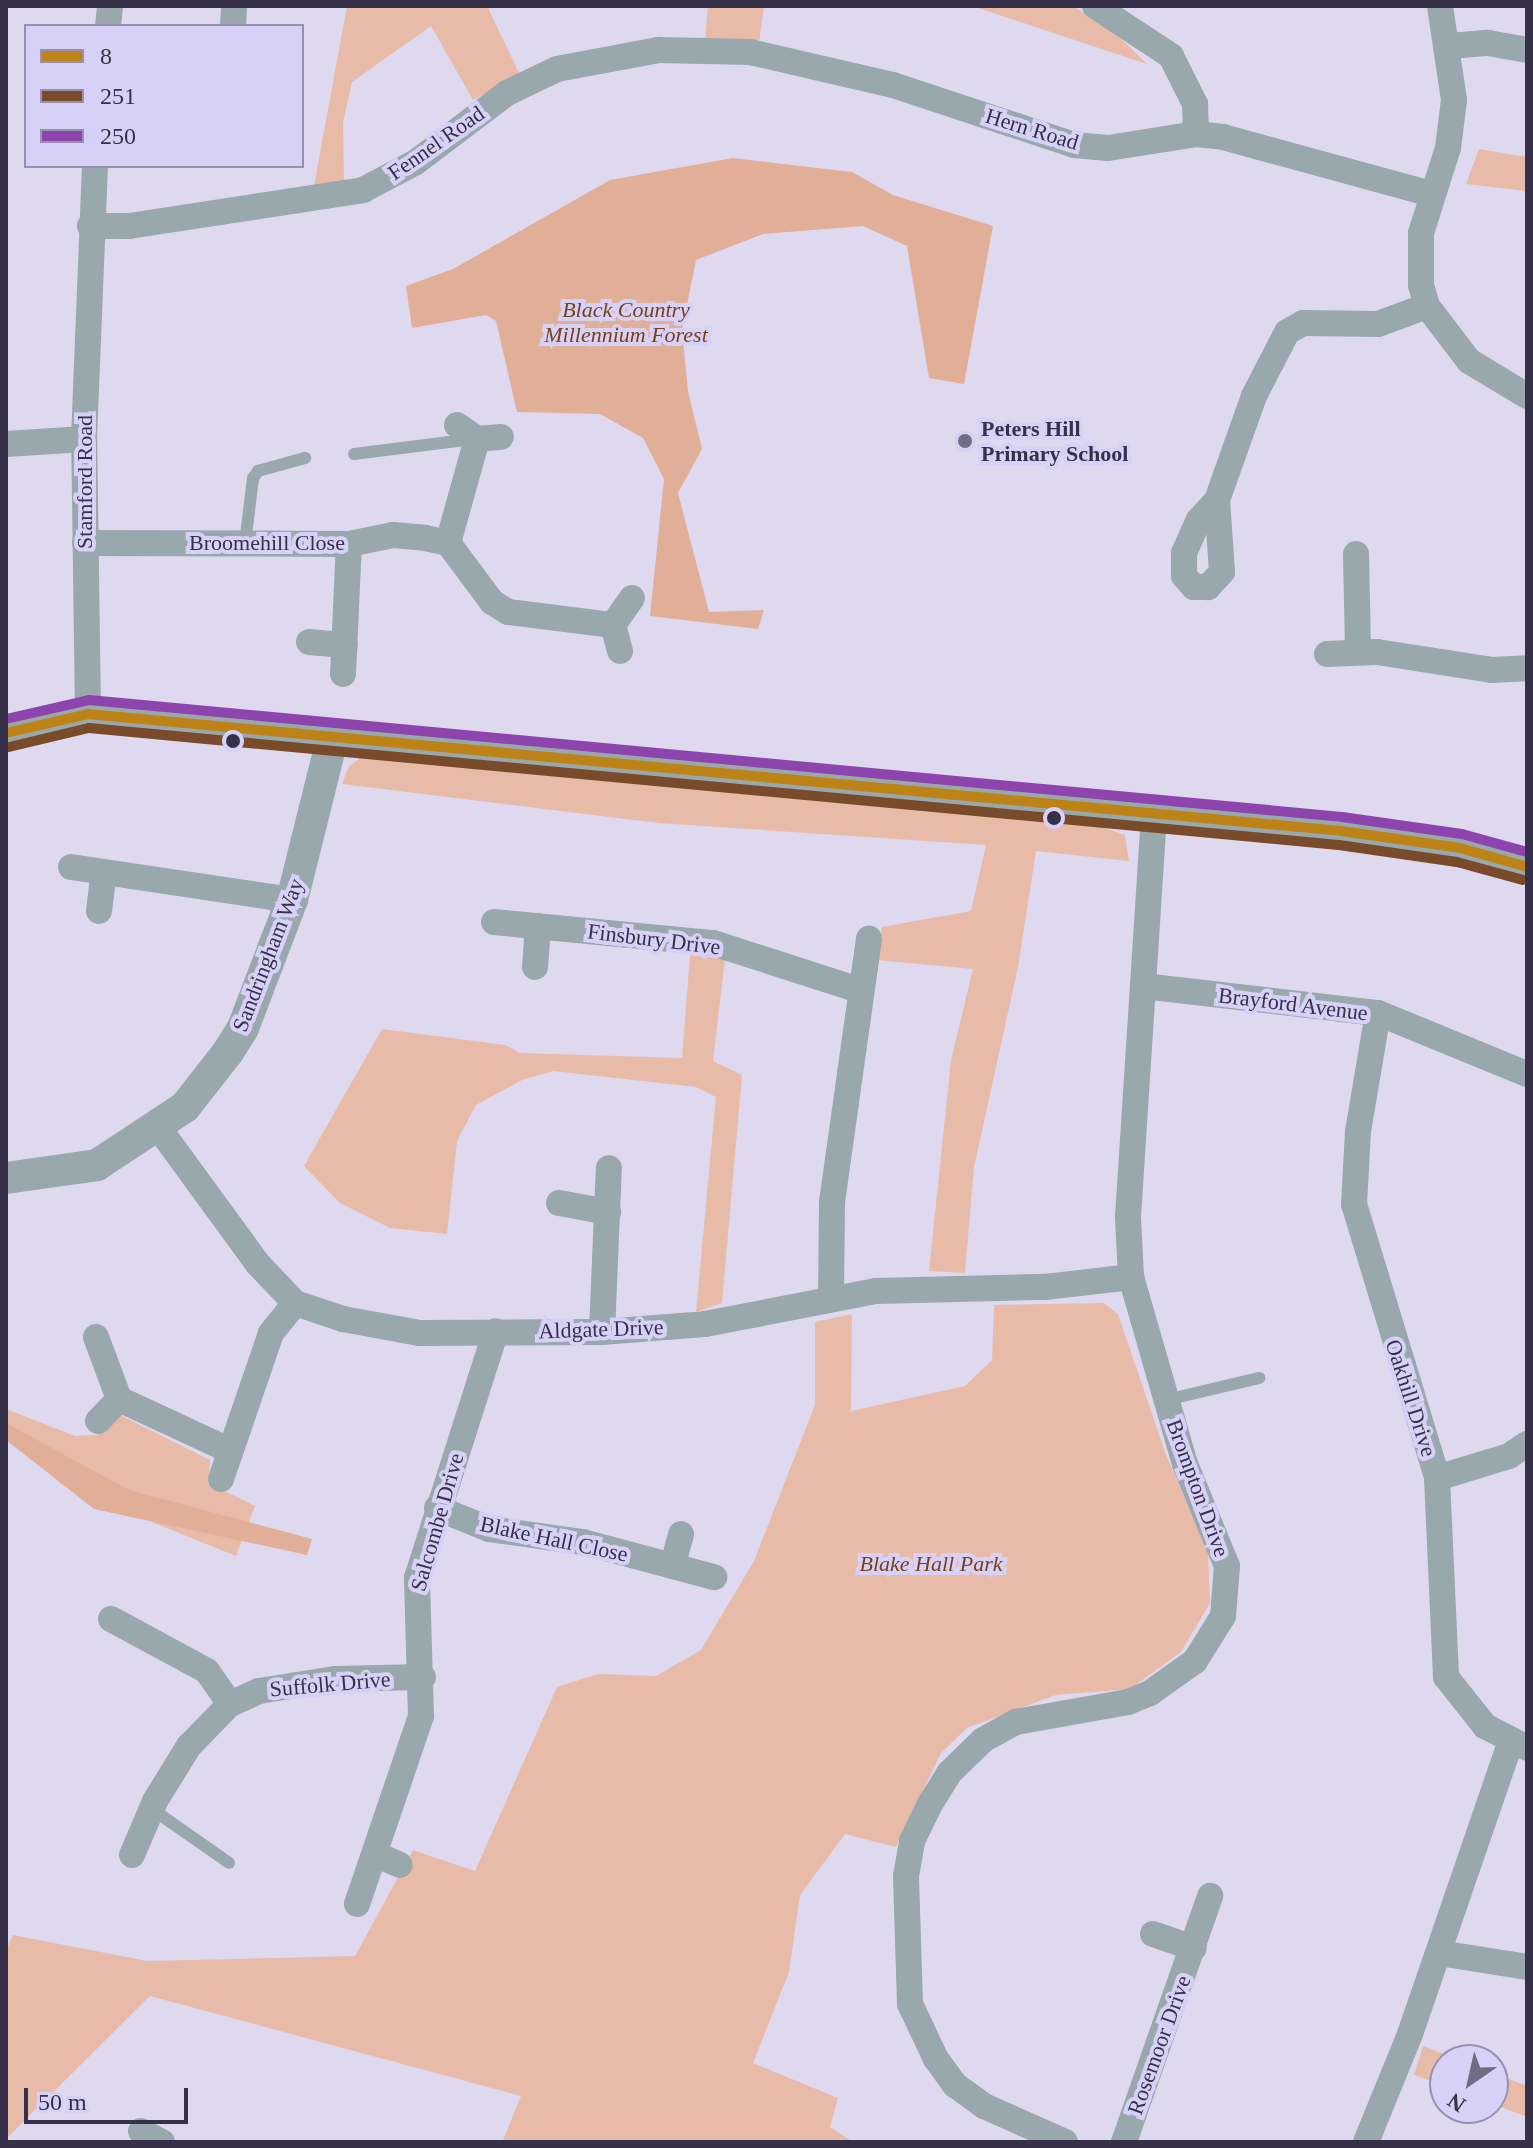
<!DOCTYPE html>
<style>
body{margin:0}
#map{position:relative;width:1533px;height:2148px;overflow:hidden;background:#ded9ef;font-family:"Times New Roman",serif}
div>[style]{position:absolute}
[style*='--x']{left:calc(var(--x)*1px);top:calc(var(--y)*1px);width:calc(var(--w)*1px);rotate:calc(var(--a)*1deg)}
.green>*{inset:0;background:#e8bba9}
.forest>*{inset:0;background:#e1af98}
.service>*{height:12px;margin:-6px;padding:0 6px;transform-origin:6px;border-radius:6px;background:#99a8ac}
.minor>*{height:26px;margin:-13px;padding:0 13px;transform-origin:13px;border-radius:13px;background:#99a8ac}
.tertiary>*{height:32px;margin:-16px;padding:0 16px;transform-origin:16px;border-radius:16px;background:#99a8ac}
.bus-1>*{height:10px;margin:-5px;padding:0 5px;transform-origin:5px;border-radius:5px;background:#bd8316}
.bus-2>*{height:10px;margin:-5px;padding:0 5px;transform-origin:5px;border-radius:5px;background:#7a4b2a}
.bus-3>*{height:10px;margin:-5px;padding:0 5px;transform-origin:5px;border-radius:5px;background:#8e44ad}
.dots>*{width:22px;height:22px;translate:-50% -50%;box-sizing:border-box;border:4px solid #d8d1f7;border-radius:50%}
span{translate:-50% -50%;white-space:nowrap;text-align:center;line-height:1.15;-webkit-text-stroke:8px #d8d1f7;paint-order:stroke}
.street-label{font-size:22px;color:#363149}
.park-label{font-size:22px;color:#794115;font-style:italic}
.poi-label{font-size:22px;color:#363149;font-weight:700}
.left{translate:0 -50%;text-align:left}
.frame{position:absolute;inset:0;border:8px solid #363149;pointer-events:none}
.legend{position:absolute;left:24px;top:24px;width:280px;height:144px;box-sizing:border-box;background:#d8d1f7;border:2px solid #9791b1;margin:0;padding:10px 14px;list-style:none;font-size:24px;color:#363149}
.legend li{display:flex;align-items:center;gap:16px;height:40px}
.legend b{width:40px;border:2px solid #9791b1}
.north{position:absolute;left:1429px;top:2044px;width:80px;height:80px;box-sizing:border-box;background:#d8d1f7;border:2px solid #9791b1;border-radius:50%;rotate:214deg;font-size:22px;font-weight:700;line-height:32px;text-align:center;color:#363149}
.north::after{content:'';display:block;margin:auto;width:28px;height:36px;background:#716c83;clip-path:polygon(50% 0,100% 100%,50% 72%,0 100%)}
.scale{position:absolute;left:24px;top:2088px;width:164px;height:36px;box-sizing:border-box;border:4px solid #363149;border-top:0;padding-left:10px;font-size:24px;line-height:28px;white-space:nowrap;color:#363149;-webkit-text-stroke:6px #d8d1f7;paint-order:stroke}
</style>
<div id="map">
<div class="green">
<div style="clip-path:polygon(347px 6px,487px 6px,520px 75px,473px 100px,431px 26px,352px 82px,343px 123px,344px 180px,313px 191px)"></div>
<div style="clip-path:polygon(708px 6px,764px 6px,759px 43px,705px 41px)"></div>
<div style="clip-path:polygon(972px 6px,1073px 6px,1117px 35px,1147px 64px)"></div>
<div style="clip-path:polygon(1479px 149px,1527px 157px,1527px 191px,1466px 184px)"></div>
<div style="clip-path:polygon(362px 757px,1093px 824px,1125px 835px,1129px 861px,1036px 851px,1018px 967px,974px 1167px,965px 1273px,929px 1271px,951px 1060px,973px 969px,876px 960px,882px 927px,971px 911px,986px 845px,658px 823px,342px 784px,349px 766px)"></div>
<div style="clip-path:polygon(690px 955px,725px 959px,713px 1061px,742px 1075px,722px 1303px,696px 1312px,716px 1097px,696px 1087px,553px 1071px,522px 1080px,476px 1105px,457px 1141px,447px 1234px,390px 1228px,340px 1203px,304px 1166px,382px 1029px,505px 1045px,520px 1053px,682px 1058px)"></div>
<div style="clip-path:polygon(1104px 1303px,1118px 1314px,1165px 1452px,1208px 1552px,1210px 1603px,1181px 1652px,1130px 1689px,1056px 1695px,967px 1728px,941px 1753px,896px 1847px,845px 1834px,800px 1895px,789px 1972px,753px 2063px,838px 2098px,830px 2127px,853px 2142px,508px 2142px,503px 2140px,521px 2096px,150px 1996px,6px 2139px,6px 1951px,13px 1935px,147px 1961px,355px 1956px,413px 1850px,475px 1871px,557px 1687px,598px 1674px,656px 1676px,701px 1650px,754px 1561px,815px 1405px,815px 1322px,852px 1314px,851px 1411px,965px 1386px,992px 1360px,994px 1305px)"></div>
<div style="clip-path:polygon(6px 1409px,75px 1436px,97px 1435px,118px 1414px,210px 1460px,208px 1483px,255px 1506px,236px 1556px,70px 1489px,6px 1440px)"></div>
<div style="clip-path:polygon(1423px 2046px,1460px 2060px,1445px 2060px,1445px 2086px,1414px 2075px)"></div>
<div style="clip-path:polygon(1493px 2073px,1527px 2086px,1527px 2117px,1493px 2104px)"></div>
</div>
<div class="forest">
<div style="clip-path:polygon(733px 158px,852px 172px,893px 195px,993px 226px,964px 384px,929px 378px,907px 246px,863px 226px,763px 234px,696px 260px,682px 330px,688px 391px,702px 449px,678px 493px,709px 612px,764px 610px,758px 629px,650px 616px,664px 479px,643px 438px,600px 414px,517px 412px,496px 321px,486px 315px,412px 328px,406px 286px,453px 269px,610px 180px)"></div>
<div style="clip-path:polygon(6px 1423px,129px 1490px,312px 1539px,307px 1555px,94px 1509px,6px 1440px)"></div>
</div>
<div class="service">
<div style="--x:354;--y:454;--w:120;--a:-7.2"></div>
<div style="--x:245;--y:544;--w:66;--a:-83.1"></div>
<div style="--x:253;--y:478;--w:9;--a:-54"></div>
<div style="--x:258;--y:471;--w:49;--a:-15.5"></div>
<div style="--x:1166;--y:1400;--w:96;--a:-13.3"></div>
<div style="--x:152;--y:1809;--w:94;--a:35"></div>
</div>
<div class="minor">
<div style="--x:1095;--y:6;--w:91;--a:33.3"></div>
<div style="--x:1171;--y:56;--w:54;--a:63.4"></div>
<div style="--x:1195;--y:104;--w:30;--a:88"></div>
<div style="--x:108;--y:26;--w:20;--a:-84"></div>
<div style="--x:233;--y:26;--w:20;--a:-87"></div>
<div style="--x:1450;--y:46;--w:38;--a:-5"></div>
<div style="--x:1488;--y:43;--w:40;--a:10"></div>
<div style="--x:90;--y:226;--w:39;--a:0"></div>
<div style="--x:129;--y:226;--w:237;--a:-8.7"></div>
<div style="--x:363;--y:190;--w:60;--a:-27.8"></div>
<div style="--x:416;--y:162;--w:114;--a:-37.2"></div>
<div style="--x:507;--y:93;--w:55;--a:-25.6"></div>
<div style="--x:557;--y:69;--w:104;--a:-10.6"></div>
<div style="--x:659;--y:50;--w:91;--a:1.3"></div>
<div style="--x:750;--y:52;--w:147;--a:13"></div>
<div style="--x:893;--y:85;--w:191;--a:18.3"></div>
<div style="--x:1074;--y:145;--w:34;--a:5"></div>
<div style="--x:1108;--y:148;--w:89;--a:-9"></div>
<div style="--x:1196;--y:134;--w:27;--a:6"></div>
<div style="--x:1223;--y:137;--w:216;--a:15.3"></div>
<div style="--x:1427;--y:306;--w:69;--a:52.6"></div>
<div style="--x:1469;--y:361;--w:68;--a:31.1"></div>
<div style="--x:457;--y:425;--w:24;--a:35"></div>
<div style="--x:477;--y:439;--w:24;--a:-5"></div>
<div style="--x:6;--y:444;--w:78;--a:-3.7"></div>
<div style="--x:1217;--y:500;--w:72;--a:86"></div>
<div style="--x:1222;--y:572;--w:21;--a:133"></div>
<div style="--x:1208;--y:587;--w:14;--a:180"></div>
<div style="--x:1194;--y:587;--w:15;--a:-132"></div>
<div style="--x:1184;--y:576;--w:23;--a:-90"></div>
<div style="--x:1184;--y:553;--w:36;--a:-66"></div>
<div style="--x:1199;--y:520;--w:27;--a:-48"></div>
<div style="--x:1217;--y:500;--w:110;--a:-70.4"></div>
<div style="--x:1254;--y:396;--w:72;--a:-62.7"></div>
<div style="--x:1287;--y:332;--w:18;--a:-29"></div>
<div style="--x:1303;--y:323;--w:75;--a:0.8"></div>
<div style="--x:1378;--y:324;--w:52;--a:-20.2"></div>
<div style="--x:1427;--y:306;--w:22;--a:-106"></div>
<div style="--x:1421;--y:285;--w:52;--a:-90"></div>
<div style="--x:1421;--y:233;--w:89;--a:-72.4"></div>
<div style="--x:1448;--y:148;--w:48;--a:-82.9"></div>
<div style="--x:1454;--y:100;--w:95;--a:-98.5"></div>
<div style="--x:85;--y:543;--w:264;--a:0.2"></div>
<div style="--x:349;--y:544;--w:45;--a:-11.6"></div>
<div style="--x:393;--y:535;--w:32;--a:5"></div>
<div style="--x:425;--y:538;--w:24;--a:12"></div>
<div style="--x:448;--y:543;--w:74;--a:53.3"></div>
<div style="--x:492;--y:602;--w:19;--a:32"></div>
<div style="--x:508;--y:612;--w:106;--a:7.1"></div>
<div style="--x:448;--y:543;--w:108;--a:-74.4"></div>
<div style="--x:1356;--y:554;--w:98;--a:88.8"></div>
<div style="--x:309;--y:642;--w:36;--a:5"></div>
<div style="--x:620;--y:651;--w:27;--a:-105"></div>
<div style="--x:613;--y:625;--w:33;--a:-55"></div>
<div style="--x:1327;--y:654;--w:50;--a:-2.3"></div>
<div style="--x:1377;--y:652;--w:116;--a:8.9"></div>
<div style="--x:1492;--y:670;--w:35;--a:-3"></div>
<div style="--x:343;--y:674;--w:130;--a:-87.4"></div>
<div style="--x:88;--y:714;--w:275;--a:-90.8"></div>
<div style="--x:84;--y:439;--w:273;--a:-87.7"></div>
<div style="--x:71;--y:867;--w:223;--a:8.5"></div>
<div style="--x:99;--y:911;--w:39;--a:-83"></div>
<div style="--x:494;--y:922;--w:220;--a:5.5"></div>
<div style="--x:713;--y:943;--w:153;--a:17.8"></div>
<div style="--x:535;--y:967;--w:41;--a:-85.8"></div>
<div style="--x:1143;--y:986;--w:237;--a:6.6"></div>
<div style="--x:1378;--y:1013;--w:161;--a:22.3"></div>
<div style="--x:1378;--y:1013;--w:120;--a:99.6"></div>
<div style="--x:1358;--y:1131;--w:73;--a:93.1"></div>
<div style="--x:1354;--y:1204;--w:286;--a:73.1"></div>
<div style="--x:1437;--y:1478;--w:199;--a:87.4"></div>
<div style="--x:1446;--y:1677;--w:63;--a:51.5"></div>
<div style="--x:1485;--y:1726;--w:47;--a:27.6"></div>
<div style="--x:158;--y:1127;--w:170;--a:53.9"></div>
<div style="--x:258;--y:1264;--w:54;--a:46.5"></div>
<div style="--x:295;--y:1303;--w:51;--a:18.4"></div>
<div style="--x:343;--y:1319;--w:77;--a:10.4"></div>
<div style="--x:419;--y:1333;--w:183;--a:-0.3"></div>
<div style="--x:602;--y:1332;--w:103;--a:-4.4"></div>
<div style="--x:705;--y:1324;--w:174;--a:-10.9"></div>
<div style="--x:876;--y:1291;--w:169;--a:-1.4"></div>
<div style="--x:1045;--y:1287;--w:87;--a:-6.6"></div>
<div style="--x:559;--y:1203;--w:50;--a:10.4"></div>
<div style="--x:831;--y:1297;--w:95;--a:-89.4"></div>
<div style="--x:832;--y:1202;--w:266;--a:-82"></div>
<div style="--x:602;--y:1332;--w:164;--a:-87.6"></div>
<div style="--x:96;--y:1337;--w:66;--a:69.6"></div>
<div style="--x:119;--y:1399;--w:121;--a:24.9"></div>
<div style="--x:98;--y:1421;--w:30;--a:-46"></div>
<div style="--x:1437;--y:1478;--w:75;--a:-17"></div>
<div style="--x:1509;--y:1456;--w:22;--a:-34"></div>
<div style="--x:221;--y:1479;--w:154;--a:-71.1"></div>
<div style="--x:271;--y:1333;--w:38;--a:-51"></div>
<div style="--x:437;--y:1508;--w:56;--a:22"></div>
<div style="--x:489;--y:1529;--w:95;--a:7.9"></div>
<div style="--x:583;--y:1542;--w:136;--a:15"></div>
<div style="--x:673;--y:1564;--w:31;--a:-75"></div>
<div style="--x:111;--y:1619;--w:109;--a:28.4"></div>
<div style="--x:207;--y:1671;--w:40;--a:55.1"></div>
<div style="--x:375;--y:1854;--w:27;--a:24"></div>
<div style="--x:132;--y:1855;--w:59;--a:-66.9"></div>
<div style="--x:155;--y:1801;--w:65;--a:-58.3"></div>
<div style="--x:189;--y:1746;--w:59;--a:-45.7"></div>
<div style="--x:230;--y:1704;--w:32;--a:-24"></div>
<div style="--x:259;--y:1691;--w:78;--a:-8.9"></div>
<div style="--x:336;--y:1679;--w:87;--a:-1.3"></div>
<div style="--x:357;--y:1904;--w:199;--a:-71.2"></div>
<div style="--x:421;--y:1716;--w:138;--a:-91.7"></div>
<div style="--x:417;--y:1578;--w:259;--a:-72.3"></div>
<div style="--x:1153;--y:1934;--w:43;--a:18.9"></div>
<div style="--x:1439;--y:1953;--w:89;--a:9"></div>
<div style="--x:141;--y:2131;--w:24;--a:28"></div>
<div style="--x:1065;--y:2142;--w:89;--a:-156"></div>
<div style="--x:984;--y:2106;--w:36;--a:-144"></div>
<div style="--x:955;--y:2085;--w:32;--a:-126"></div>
<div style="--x:936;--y:2059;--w:61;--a:-115.3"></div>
<div style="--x:910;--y:2004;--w:128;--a:-91.8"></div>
<div style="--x:906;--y:1876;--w:36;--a:-80"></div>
<div style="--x:912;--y:1841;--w:41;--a:-64.1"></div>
<div style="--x:930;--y:1804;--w:36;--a:-58"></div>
<div style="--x:949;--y:1773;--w:47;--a:-44.1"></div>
<div style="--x:983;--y:1740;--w:38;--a:-29"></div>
<div style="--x:1016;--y:1722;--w:114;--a:-10.1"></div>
<div style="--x:1128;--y:1702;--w:24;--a:-22"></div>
<div style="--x:1150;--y:1693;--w:55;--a:-35.4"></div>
<div style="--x:1195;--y:1661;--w:53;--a:-58.1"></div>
<div style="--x:1223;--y:1616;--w:50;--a:-85.4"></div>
<div style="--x:1227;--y:1566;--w:110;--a:-112.4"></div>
<div style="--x:1185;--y:1464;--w:195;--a:-106.1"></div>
<div style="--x:1131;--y:1277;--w:60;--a:-92.9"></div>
<div style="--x:1128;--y:1217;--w:402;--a:-86.3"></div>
<div style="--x:1124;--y:2142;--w:261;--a:-70.7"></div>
<div style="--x:1366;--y:2142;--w:117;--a:-67.8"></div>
<div style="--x:1410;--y:2034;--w:308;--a:-71"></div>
</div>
<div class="tertiary">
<div style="--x:6;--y:733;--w:84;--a:-13"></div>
<div style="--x:88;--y:714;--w:1258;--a:5.33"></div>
<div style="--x:1341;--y:831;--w:120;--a:8.1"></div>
<div style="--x:1460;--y:848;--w:70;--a:15.8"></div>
<div style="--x:6;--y:1178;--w:92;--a:-8.1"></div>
<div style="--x:97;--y:1165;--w:105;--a:-33.4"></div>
<div style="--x:185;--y:1107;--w:70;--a:-52"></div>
<div style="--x:228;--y:1052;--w:28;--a:-58"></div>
<div style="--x:243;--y:1028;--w:137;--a:-69.1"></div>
<div style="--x:292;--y:900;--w:169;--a:-76"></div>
</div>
<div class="bus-1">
<div style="--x:6;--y:733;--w:84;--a:-13"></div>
<div style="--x:88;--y:714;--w:1258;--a:5.33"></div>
<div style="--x:1341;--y:831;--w:120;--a:8.1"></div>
<div style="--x:1460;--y:848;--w:70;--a:15.8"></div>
</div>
<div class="bus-2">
<div style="--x:9;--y:747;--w:82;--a:-13.4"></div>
<div style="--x:89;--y:728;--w:1255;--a:5.35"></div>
<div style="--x:1339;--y:845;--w:119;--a:8.2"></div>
<div style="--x:1457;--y:862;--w:68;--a:15.3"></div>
</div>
<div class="bus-3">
<div style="--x:6;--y:719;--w:85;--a:-12.9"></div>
<div style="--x:89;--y:700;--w:1258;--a:5.33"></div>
<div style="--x:1342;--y:817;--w:121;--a:8.1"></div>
<div style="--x:1462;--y:834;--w:67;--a:15.5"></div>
</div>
<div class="dots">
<div style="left:965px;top:441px;background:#716c83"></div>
<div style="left:233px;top:741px;background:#363149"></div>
<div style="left:1054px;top:818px;background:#363149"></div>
</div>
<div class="street-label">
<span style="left:1032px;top:129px;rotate:17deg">Hern Road</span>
<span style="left:436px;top:143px;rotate:-35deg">Fennel Road</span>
<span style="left:85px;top:482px;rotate:-90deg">Stamford Road</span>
<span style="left:267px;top:543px">Broomehill Close</span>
<span style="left:654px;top:939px;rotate:7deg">Finsbury Drive</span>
<span style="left:268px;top:955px;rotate:-69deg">Sandringham Way</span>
<span style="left:1293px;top:1004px;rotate:7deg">Brayford Avenue</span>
<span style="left:601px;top:1329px;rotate:-2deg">Aldgate Drive</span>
<span style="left:1411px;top:1398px;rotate:72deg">Oakhill Drive</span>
<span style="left:1198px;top:1488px;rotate:70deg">Brompton Drive</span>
<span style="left:437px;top:1522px;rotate:-74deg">Salcombe Drive</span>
<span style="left:554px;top:1539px;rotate:12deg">Blake Hall Close</span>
<span style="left:330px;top:1684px;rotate:-5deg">Suffolk Drive</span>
<span style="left:1159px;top:2045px;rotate:-70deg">Rosemoor Drive</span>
</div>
<div class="park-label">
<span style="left:626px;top:322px">Black Country<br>Millennium Forest</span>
<span style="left:931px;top:1564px">Blake Hall Park</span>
</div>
<div class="poi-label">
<span class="left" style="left:981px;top:441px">Peters Hill<br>Primary School</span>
</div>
<div class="frame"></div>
<ul class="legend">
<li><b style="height:10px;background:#bd8316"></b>8</li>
<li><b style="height:10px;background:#7a4b2a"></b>251</li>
<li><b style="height:10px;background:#8e44ad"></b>250</li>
</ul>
<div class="north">N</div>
<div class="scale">50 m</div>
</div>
